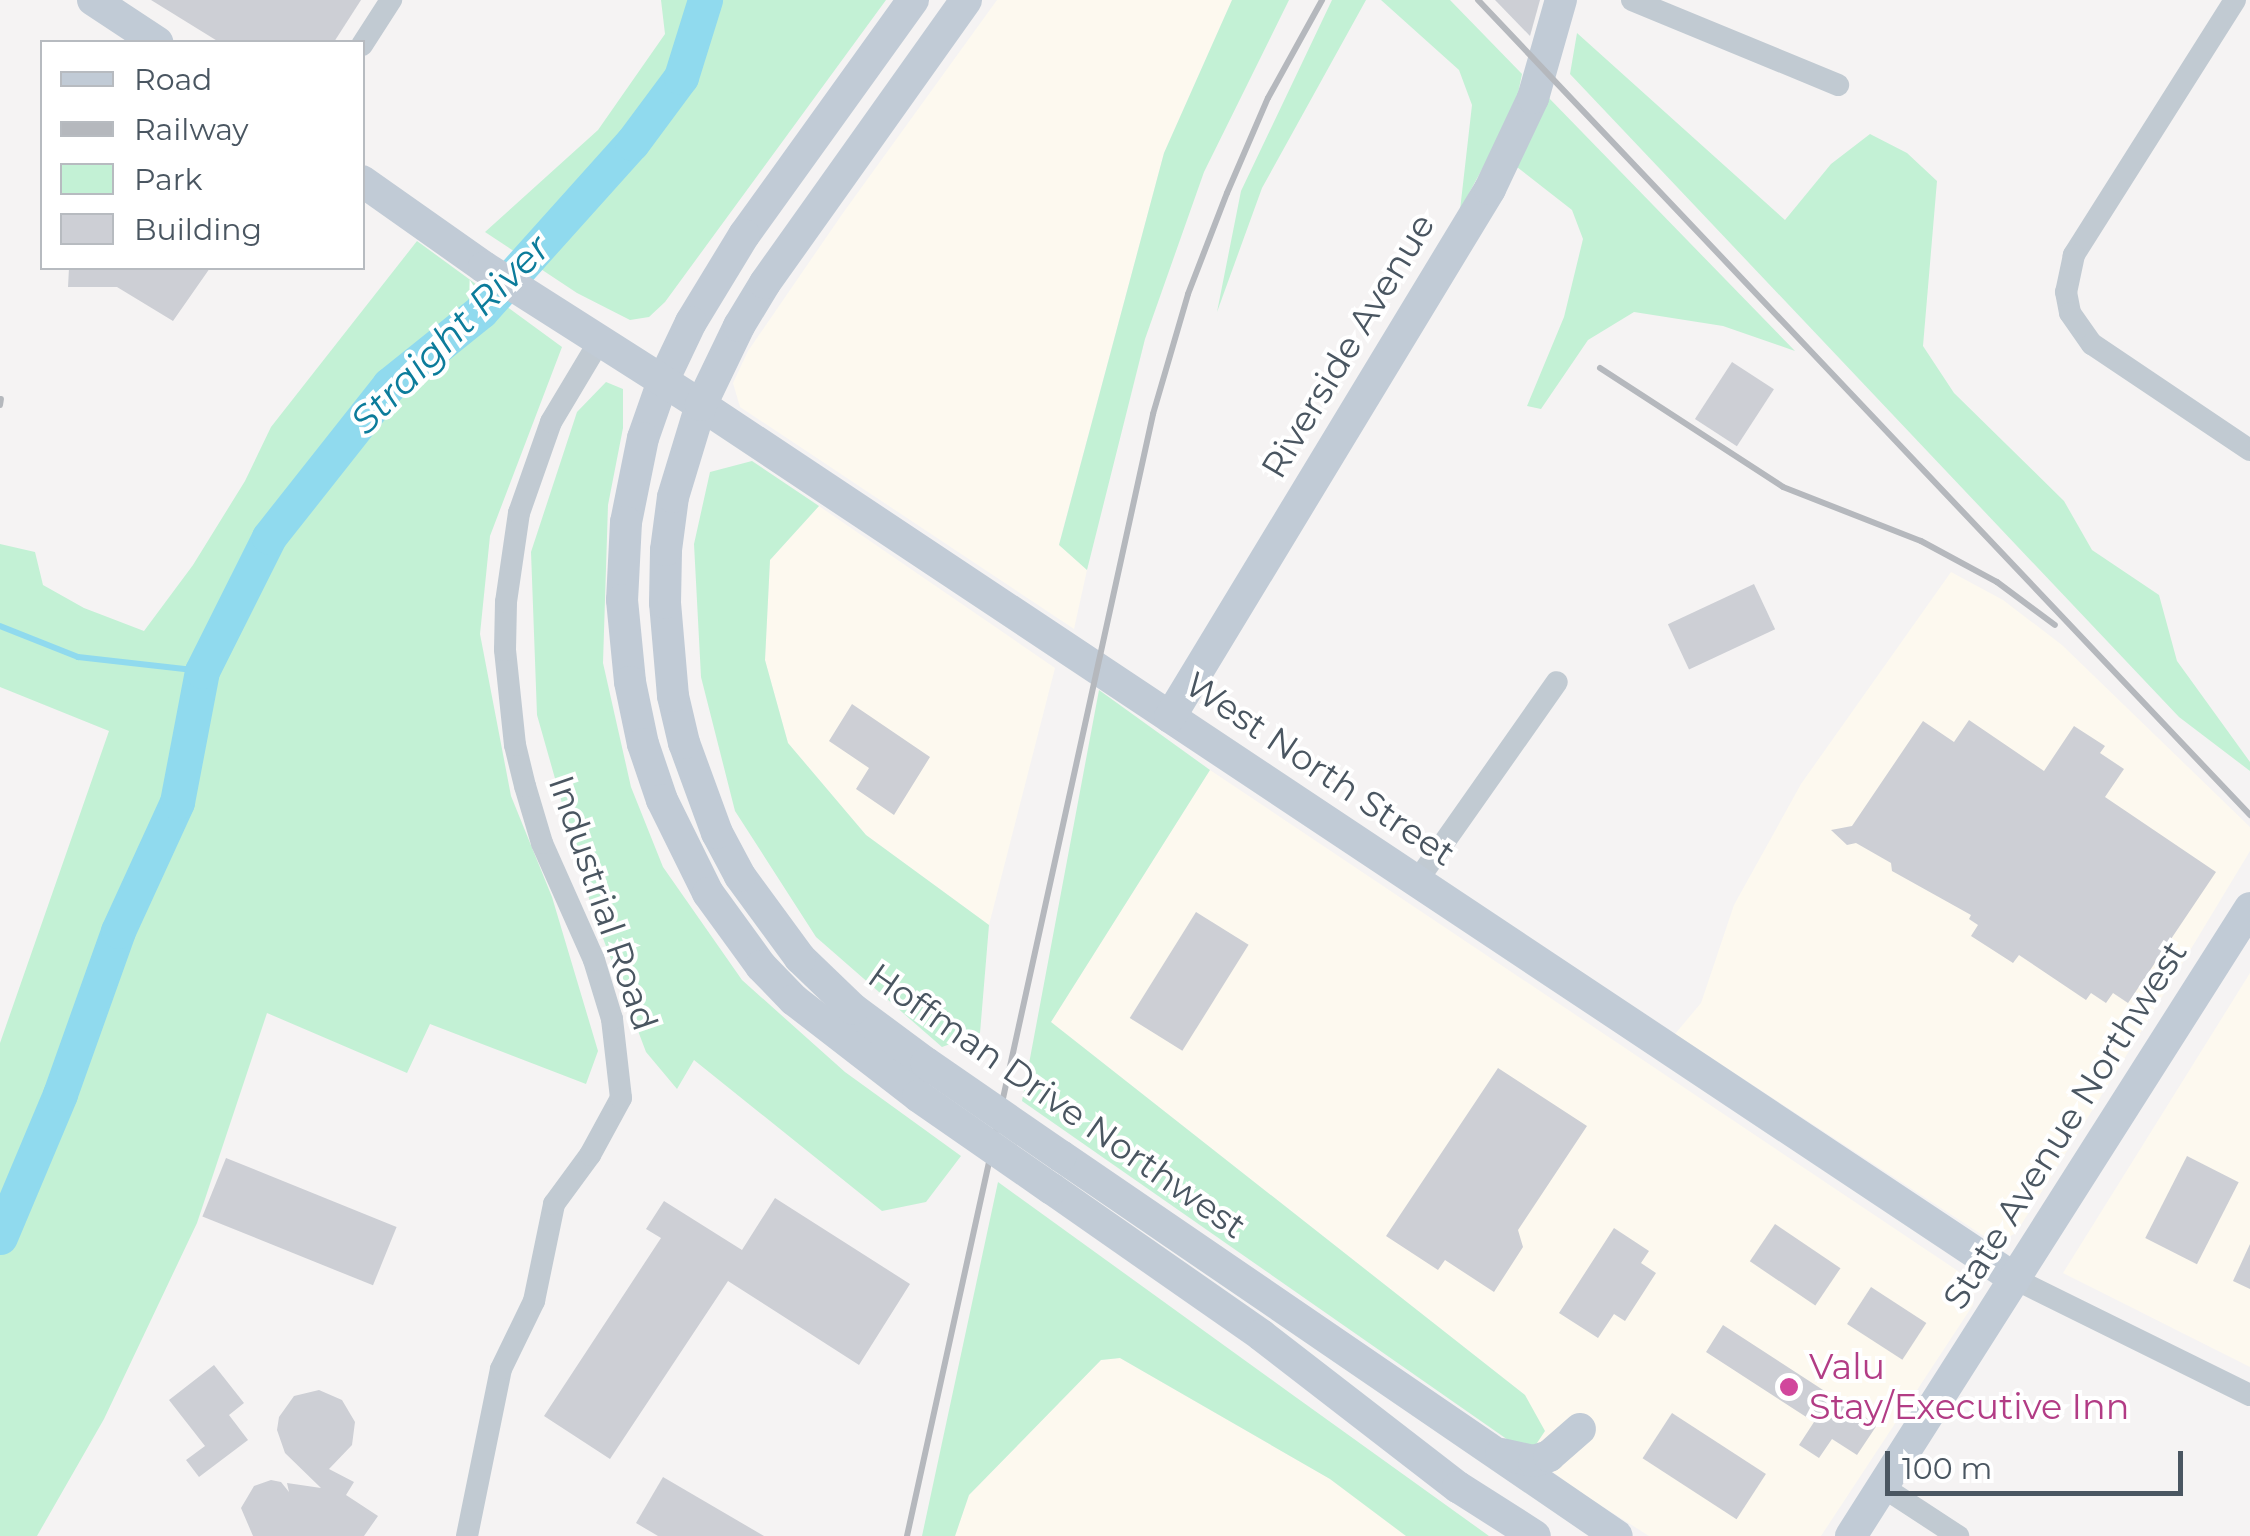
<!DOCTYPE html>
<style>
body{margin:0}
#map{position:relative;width:2250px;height:1536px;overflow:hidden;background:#f5f3f3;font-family:Montserrat,sans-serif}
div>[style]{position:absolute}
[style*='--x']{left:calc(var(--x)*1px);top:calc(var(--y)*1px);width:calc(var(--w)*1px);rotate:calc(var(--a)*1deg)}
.commercial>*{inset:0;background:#fdf9ef}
.green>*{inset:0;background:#c3f1d5}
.stream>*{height:6px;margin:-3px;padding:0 3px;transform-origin:3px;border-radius:3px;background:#90daee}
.river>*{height:35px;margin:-17.5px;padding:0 17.5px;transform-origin:17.5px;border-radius:17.5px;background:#90daee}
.building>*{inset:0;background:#cdcfd5;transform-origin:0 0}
.street>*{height:22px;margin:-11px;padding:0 11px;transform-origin:11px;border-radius:11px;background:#c1cad2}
.secondary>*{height:32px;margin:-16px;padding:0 16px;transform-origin:16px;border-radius:16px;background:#c1cbd6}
.rail>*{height:6px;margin:-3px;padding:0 3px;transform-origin:3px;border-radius:3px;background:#b5b8bd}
.secondary-bridge>*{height:32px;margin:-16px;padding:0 16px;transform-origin:16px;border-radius:16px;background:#c1cbd6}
.dots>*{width:28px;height:28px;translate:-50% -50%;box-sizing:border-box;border:5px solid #fff;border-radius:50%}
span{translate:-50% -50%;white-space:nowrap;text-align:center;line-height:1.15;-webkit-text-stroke:8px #fff;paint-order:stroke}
.street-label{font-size:35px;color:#4a5661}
.hotel-label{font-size:35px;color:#b23c85}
.left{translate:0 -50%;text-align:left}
.water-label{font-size:38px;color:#0c7c9b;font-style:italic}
.legend{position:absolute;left:40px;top:40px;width:325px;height:230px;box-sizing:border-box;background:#fff;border:2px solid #b7bbc0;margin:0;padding:12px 18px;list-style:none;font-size:30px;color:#4a5661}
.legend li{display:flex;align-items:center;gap:20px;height:50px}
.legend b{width:50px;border:2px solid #b7bbc0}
.scale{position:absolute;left:1885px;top:1451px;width:298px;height:45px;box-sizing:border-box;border:5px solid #4a5661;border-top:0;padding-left:12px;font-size:30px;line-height:35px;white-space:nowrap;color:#4a5661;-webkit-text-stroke:8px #fff;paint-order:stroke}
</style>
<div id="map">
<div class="commercial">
<div style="clip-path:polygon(997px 0,1232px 0,1164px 153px,1059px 544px,1087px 570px,1074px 629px,740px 407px,733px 383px,748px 351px,843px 213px)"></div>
<div style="clip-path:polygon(819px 506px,1055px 668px,989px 925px,866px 835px,788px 743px,765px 660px,770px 560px)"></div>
<div style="clip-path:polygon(1951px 572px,2003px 600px,2062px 645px,2250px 827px,2250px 851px,2142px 1030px,2016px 1233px,1996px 1244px,1675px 1034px,1701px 1003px,1734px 905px,1801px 784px)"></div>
<div style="clip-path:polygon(1210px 770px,1964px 1275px,1975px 1287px,1973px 1305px,1821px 1536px,1649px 1536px,1586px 1496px,1511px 1442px,1525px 1395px,1051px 1022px)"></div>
<div style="clip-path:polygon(2250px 973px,2250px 1367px,2063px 1273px)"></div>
<div style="clip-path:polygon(1120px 1358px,1330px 1479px,1406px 1536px,955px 1536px,969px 1495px,1101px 1360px)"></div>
</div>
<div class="green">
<div style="clip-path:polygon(661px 0,886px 0,665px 302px,649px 317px,630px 320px,577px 293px,485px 232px,598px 130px,665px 34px)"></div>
<div style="clip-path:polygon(1232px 0,1289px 0,1204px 172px,1145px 339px,1087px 570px,1059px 545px,1164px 153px)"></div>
<div style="clip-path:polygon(1332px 0,1366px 0,1262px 188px,1217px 312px,1241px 191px)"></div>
<div style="clip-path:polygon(1381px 0,1450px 0,1522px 74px,1515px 108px,1460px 210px,1472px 105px,1459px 70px)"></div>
<div style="clip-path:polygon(1577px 33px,1785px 220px,1831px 164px,1870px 134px,1907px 153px,1937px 181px,1923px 346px,1954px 393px,2064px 501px,2092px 550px,2159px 595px,2177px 661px,2250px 762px,2250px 771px,2179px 717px,1570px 74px)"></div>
<div style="clip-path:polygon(1547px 96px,1795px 351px,1723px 326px,1634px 312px,1588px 340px,1541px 409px,1527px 406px,1564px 317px,1583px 239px,1572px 210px,1517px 167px)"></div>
<div style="clip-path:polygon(417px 241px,562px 347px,490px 536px,480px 634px,511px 796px,552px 897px,598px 1051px,586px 1084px,430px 1024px,407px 1073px,267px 1013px,197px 1223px,104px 1419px,37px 1536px,0 1536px,0 1043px,109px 731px,0 687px,0 544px,35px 552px,43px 585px,84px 608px,144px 631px,193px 565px,245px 481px,271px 427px)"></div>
<div style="clip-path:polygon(606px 382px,623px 389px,623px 428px,608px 505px,603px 663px,631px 787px,663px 867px,742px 980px,845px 1072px,961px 1156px,926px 1202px,882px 1211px,694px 1060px,677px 1089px,646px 1052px,592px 909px,537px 715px,531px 552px,577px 412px)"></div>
<div style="clip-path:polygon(752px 461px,819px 506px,770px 560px,765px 660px,788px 743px,866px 835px,989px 925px,980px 1033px,942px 1047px,816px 937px,735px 811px,701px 677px,694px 544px,710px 472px)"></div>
<div style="clip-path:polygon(1099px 690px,1210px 770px,1051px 1022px,1525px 1395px,1545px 1431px,1535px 1446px,1511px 1442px,1022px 1101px)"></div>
<div style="clip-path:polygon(998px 1182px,1290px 1393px,1489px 1536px,1406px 1536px,1330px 1479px,1120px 1358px,1101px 1360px,969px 1495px,955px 1536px,922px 1536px)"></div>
</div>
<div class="stream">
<div style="--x:0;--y:626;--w:84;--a:21.7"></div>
<div style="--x:78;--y:657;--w:125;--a:6.4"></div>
</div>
<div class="river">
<div style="--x:0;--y:1237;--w:155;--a:-67.2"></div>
<div style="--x:60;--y:1094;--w:173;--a:-70.4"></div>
<div style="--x:118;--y:931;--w:142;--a:-65.4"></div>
<div style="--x:177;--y:802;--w:133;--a:-79.2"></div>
<div style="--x:202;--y:671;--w:150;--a:-63.4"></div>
<div style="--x:269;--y:537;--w:194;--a:-51.7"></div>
<div style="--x:389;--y:385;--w:118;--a:-38.8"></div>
<div style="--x:481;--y:311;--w:226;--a:-48.1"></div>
<div style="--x:632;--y:143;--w:82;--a:-53.4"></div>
<div style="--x:681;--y:77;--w:81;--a:-72.7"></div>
</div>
<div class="building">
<div style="clip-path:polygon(151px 0,361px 0,334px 42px,219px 42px)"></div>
<div style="clip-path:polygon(1495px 0,1540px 0,1530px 36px)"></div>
<div style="clip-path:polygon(69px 268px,210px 268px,173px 321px,117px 287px,68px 287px)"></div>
<div style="left:1732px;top:362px;width:50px;height:68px;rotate:33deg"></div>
<div style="left:1754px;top:584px;width:50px;height:95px;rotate:65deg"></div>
<div style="clip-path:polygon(852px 704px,930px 757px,894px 815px,856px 789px,869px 768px,829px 741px)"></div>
<div style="clip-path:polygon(1969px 720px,2044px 771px,2074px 726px,2105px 746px,2100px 753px,2124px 769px,2105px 797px,2216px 872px,2128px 1003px,2113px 993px,2106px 1003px,2091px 993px,2086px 1000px,2019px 955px,2013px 963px,1971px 936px,1978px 925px,1969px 919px,1971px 915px,1892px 871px,1891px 863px,1856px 843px,1847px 845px,1831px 830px,1852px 826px,1923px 721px,1954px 742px)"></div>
<div style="left:1196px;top:912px;width:62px;height:125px;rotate:32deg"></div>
<div style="clip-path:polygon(1498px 1068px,1587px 1126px,1518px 1230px,1523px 1247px,1494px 1292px,1445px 1260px,1438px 1270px,1386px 1236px)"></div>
<div style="left:2187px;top:1156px;width:58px;height:92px;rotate:27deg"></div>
<div style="left:226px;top:1158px;width:184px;height:63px;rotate:22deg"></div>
<div style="clip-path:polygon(775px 1198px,910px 1284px,859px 1365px,728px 1281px,610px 1459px,544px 1416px,661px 1238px,646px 1229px,664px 1201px,742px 1250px)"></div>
<div style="left:1775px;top:1224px;width:79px;height:45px;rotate:34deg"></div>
<div style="clip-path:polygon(1614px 1228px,1649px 1251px,1641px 1263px,1656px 1273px,1625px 1321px,1614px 1314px,1598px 1338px,1559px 1313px)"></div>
<div style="clip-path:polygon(2250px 1244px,2250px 1289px,2233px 1281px)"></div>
<div style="left:1871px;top:1287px;width:66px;height:44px;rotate:33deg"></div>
<div style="clip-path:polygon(1723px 1325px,1877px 1425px,1857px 1455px,1832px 1439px,1819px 1458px,1799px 1445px,1814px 1422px,1706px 1352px)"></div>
<div style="clip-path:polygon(214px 1365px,244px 1403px,229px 1415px,248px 1440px,199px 1477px,186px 1460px,205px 1446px,169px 1400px)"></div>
<div style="clip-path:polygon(319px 1390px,342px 1400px,355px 1422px,352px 1445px,329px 1469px,354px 1482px,346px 1495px,378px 1516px,364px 1536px,253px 1536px,241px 1508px,254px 1486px,271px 1480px,281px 1482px,289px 1492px,287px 1483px,321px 1488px,285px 1453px,277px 1430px,279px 1417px,294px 1396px)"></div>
<div style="left:1672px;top:1413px;width:112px;height:54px;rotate:33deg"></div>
<div style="clip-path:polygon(663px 1477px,764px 1536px,658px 1536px,636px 1523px)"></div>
</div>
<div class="street">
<div style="--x:1632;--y:0;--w:223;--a:22.4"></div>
<div style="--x:2235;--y:0;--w:302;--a:122.3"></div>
<div style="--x:2074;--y:255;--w:38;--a:102"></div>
<div style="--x:2066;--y:292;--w:21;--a:79"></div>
<div style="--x:2070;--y:313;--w:38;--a:55"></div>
<div style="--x:2092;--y:344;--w:190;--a:33.9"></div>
<div style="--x:362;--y:45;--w:54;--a:-57.2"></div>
<div style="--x:1417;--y:881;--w:243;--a:-54.9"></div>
<div style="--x:2015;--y:1279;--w:262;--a:26.3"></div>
<div style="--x:1883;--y:1487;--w:90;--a:33.2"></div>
<div style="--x:467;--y:1536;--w:170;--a:-78.5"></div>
<div style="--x:501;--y:1369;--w:76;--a:-64.1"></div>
<div style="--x:534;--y:1301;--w:99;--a:-78.3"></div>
<div style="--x:554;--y:1204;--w:61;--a:-53.7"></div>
<div style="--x:590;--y:1155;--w:65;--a:-61.5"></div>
<div style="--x:621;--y:1098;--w:80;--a:-96.5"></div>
<div style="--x:612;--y:1019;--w:62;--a:-107"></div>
<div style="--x:594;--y:960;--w:128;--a:-114"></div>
<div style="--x:542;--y:843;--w:59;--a:-106.6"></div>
<div style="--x:525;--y:786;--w:42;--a:-103.7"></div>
<div style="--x:515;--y:745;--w:96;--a:-96"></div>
<div style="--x:505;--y:650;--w:48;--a:-88.8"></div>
<div style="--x:506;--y:602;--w:90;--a:-81.7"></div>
<div style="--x:519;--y:513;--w:96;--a:-70.6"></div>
<div style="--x:551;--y:422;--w:96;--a:-59.1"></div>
</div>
<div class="secondary">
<div style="--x:93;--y:0;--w:77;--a:33.3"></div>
<div style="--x:913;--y:0;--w:289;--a:125.7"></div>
<div style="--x:744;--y:235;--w:102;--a:121.3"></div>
<div style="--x:691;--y:322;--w:65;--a:115.4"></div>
<div style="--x:663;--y:381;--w:60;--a:109.3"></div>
<div style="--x:643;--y:438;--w:86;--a:101.4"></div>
<div style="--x:626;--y:522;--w:78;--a:92.9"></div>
<div style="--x:622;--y:600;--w:82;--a:84.4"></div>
<div style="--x:630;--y:682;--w:63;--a:78.2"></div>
<div style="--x:643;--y:744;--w:59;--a:71.3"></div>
<div style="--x:662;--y:800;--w:104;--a:63.7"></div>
<div style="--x:708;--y:893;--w:90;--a:54"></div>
<div style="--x:761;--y:966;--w:47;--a:45.9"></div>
<div style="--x:794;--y:1000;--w:157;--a:37.7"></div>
<div style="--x:362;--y:181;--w:149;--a:35.2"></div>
<div style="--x:484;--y:267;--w:257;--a:32.5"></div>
<div style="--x:701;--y:405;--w:1578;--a:33.63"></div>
<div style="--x:1170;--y:717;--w:617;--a:-58.78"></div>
<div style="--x:1490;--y:189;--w:101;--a:-64.7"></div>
<div style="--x:1533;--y:98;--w:102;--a:-74.1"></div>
<div style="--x:926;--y:1063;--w:91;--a:-143.5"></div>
<div style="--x:853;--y:1009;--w:74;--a:-136.1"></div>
<div style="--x:800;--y:958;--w:102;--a:-126.2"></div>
<div style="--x:740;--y:876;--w:49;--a:-118.1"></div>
<div style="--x:717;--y:833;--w:96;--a:-110.1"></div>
<div style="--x:684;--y:743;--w:48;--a:-103.2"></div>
<div style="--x:673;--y:696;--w:93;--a:-94.9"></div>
<div style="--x:665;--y:603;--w:53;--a:-88.9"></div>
<div style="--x:666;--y:550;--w:53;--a:-82.5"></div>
<div style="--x:673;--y:497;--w:96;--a:-73.1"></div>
<div style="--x:701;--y:405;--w:88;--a:-64.3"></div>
<div style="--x:739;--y:326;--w:50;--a:-58.8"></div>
<div style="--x:765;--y:283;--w:347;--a:-54.6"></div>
<div style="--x:1061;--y:1156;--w:673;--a:34.35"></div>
<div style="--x:1052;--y:1189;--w:255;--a:34.9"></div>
<div style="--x:1261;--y:1335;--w:249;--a:37.7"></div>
<div style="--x:1458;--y:1487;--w:91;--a:32.5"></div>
<div style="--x:1501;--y:1454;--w:34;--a:12"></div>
<div style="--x:1534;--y:1461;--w:16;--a:-18"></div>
<div style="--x:1549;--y:1456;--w:41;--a:-41.1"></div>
<div style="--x:1851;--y:1536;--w:744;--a:-57.57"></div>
</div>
<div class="rail">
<div style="--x:1478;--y:0;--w:1123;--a:46.55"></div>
<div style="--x:1600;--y:368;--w:218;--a:33"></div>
<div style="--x:1783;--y:487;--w:148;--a:21.4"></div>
<div style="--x:1921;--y:541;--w:86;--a:28.3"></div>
<div style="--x:1997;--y:582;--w:72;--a:36.6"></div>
<div style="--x:0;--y:405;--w:6;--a:-81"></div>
<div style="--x:907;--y:1536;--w:1149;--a:-77.63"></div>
<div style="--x:1153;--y:414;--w:125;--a:-73.7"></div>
<div style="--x:1188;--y:294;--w:108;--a:-68.9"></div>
<div style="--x:1227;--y:193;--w:103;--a:-66.7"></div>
<div style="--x:1268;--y:98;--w:112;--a:-61.1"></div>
</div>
<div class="secondary-bridge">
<div style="--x:926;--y:1063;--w:164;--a:34.6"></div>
<div style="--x:918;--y:1096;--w:163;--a:34.8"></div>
</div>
<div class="dots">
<div style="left:1789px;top:1387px;background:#d1479c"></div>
</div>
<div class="street-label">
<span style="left:1348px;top:346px;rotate:-59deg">Riverside Avenue</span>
<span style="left:1320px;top:769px;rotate:34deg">West North Street</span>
<span style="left:603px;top:903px;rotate:71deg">Industrial Road</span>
<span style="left:1057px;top:1101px;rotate:35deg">Hoffman Drive Northwest</span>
<span style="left:2065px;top:1125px;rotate:-58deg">State Avenue Northwest</span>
</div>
<div class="hotel-label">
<span class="left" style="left:1809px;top:1387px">Valu<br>Stay/Executive Inn</span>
</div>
<div class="water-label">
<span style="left:450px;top:334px;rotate:-45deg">Straight River</span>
</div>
<ul class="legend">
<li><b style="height:12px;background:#c1cbd6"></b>Road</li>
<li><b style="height:12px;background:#b5b8bd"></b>Railway</li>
<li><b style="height:28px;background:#c3f1d5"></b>Park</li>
<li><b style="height:28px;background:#cdcfd5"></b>Building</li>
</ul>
<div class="scale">100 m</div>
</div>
